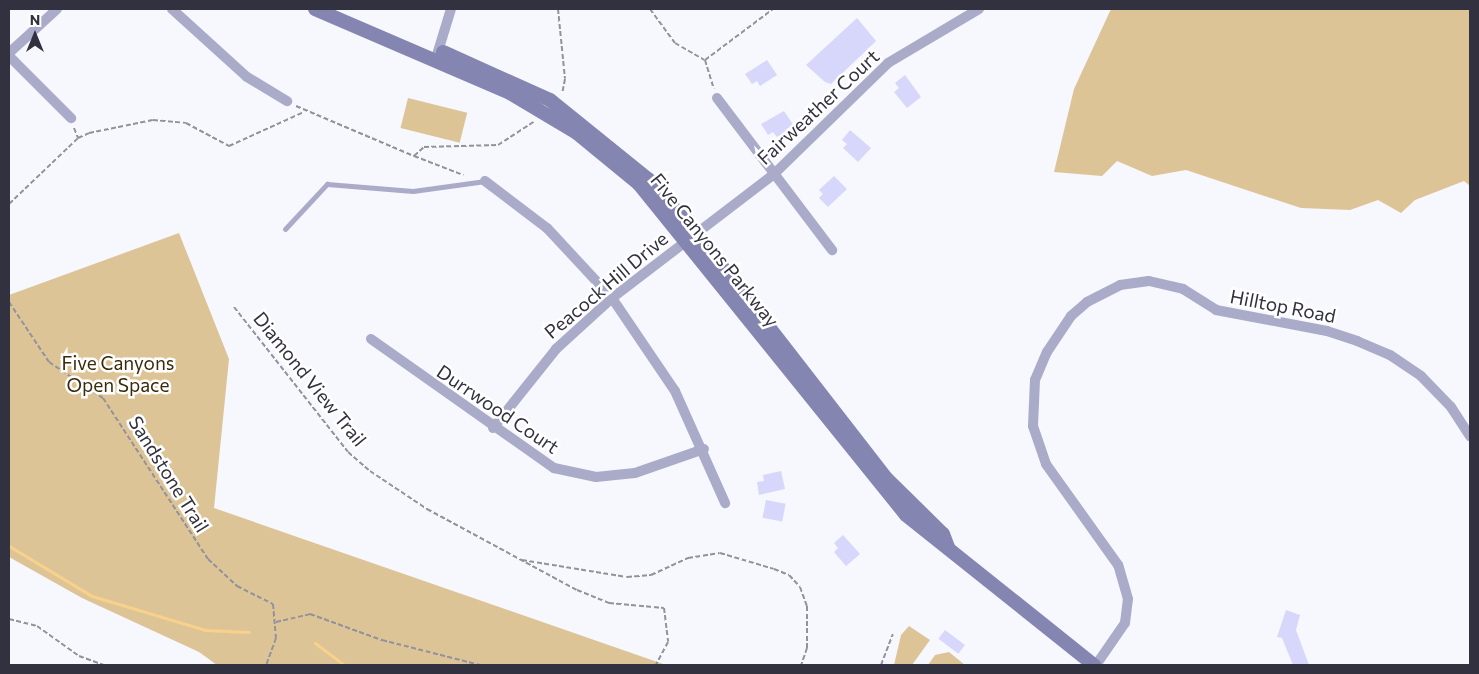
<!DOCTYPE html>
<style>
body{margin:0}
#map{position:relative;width:1479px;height:674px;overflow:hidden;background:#f7f7fe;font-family:Commissioner,sans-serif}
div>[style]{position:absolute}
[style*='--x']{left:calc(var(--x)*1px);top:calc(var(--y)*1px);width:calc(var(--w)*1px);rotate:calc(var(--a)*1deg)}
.green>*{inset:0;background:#ddc497;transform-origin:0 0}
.stream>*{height:3px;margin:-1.5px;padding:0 1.5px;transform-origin:1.5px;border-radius:1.5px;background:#f8d18b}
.building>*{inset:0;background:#d6d7fa;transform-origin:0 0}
.path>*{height:2px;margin-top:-1px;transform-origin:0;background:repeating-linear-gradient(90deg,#92929d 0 5px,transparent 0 7.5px)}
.service>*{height:5px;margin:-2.5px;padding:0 2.5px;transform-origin:2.5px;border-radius:2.5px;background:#aaabc9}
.minor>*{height:10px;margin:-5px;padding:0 5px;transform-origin:5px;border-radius:5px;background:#aaabc9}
.secondary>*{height:14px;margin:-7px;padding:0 7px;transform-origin:7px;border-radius:7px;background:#8585b1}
span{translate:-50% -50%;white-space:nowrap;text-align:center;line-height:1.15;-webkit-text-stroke:5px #fff;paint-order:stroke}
.street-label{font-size:19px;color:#31313f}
.park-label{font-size:19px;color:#392a0a}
.frame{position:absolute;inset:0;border:10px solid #31313f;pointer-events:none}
.north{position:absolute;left:10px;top:10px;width:50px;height:50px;-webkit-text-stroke:4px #fff;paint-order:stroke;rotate:0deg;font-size:14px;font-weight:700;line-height:20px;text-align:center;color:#31313f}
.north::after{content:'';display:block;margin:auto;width:18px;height:22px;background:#31313f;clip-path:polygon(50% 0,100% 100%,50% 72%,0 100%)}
</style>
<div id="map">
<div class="green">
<div style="clip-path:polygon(1111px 9px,1470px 9px,1470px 186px,1464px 181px,1415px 200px,1401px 213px,1378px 200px,1350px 210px,1301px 208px,1186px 170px,1152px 176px,1117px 161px,1102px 176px,1054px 172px,1074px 89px)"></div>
<div style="left:408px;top:98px;width:61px;height:31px;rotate:14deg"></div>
<div style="clip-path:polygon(179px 233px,229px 359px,214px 508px,666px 665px,217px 665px,199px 652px,82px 598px,9px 557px,9px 295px)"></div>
<div style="clip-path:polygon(909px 626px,930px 640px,912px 665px,894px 665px,901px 635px)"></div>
<div style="clip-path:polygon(949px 652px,965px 665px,928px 665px,935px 655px)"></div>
</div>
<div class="stream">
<div style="--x:9;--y:546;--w:97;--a:31.1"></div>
<div style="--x:92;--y:596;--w:118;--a:16.7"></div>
<div style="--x:205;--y:630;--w:44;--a:2.6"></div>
<div style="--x:315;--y:643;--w:36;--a:37"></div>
</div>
<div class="building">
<div style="clip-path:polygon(857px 18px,876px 41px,831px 84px,825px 82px,806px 65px)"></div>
<div style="clip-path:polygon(767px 60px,777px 75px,760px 86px,757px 81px,752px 84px,745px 74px)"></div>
<div style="clip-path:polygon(905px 75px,921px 97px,907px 108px,894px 92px,899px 88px,895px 83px)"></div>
<div style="clip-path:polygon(784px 111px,794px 126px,777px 137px,773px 132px,768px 135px,761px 124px)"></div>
<div style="clip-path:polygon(850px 130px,871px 148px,858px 162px,843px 148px,847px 144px,842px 140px)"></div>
<div style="clip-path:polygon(834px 176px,847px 189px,828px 207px,819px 198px,823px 194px,819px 190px)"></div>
<div style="clip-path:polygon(781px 471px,785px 489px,759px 495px,757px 482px,764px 481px,763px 475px)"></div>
<div style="left:766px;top:500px;width:20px;height:18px;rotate:11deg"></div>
<div style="clip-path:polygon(843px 535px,860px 554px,846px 566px,834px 552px,838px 548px,834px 543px)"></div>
<div style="clip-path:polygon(1286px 610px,1300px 615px,1296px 630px,1309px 665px,1293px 665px,1282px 638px,1277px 637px)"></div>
<div style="left:945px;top:630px;width:25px;height:11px;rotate:37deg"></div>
</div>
<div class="path">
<div style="--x:558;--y:9;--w:70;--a:84.3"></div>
<div style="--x:565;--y:79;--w:15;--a:101"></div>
<div style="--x:650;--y:9;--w:42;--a:53.7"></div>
<div style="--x:675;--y:43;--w:34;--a:30"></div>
<div style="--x:705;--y:60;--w:85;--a:-36.9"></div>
<div style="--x:705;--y:60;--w:30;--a:73"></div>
<div style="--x:296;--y:106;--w:128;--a:23"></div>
<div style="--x:414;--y:156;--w:13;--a:-42"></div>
<div style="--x:424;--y:147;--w:74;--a:-1.5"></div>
<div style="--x:498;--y:145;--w:44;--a:-33"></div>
<div style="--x:74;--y:128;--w:11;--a:68"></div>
<div style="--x:414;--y:156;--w:53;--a:21.2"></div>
<div style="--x:9;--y:204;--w:95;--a:-43.7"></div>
<div style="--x:78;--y:138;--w:12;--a:-24"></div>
<div style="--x:89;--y:133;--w:65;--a:-11.5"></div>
<div style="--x:153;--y:120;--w:33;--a:5"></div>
<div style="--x:186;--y:123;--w:49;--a:28.1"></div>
<div style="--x:229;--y:146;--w:82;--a:-24.4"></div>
<div style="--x:9;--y:302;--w:72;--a:56.3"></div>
<div style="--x:49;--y:362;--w:65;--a:33.7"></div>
<div style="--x:103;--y:398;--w:192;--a:56.9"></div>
<div style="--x:208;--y:559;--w:40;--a:43"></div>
<div style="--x:237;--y:586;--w:40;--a:26.6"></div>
<div style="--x:273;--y:604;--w:34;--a:85"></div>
<div style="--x:276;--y:638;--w:29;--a:110"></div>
<div style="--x:234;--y:307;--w:184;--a:51.8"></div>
<div style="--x:348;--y:452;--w:29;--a:41"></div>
<div style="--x:370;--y:471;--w:69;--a:33.7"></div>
<div style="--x:427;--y:509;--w:170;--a:28.4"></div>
<div style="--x:577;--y:590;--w:35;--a:22"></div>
<div style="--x:609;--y:603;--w:55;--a:5.2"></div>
<div style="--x:664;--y:608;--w:34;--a:83"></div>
<div style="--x:668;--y:642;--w:26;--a:118"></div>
<div style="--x:522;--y:560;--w:106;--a:9.2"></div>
<div style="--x:627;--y:577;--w:24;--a:-5"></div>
<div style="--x:651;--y:575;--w:41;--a:-24.7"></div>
<div style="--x:688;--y:558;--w:32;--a:-9"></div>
<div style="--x:720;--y:553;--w:56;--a:16.5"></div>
<div style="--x:774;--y:569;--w:16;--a:22"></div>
<div style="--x:789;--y:575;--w:16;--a:47"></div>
<div style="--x:800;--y:587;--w:20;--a:70"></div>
<div style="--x:807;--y:606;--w:42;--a:90"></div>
<div style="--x:807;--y:648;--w:18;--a:109"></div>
<div style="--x:9;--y:619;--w:29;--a:14"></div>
<div style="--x:37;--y:626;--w:52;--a:35.5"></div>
<div style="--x:79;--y:656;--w:27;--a:20"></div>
<div style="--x:276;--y:622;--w:35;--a:-13"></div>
<div style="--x:310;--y:614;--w:77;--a:19.9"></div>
<div style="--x:382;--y:640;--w:101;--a:14.3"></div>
<div style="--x:9;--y:651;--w:11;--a:90"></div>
<div style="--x:499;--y:665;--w:9;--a:0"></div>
<div style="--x:881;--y:665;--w:33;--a:-69"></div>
</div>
<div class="service">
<div style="--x:285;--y:229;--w:62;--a:-47"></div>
<div style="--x:327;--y:184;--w:86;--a:4.7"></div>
<div style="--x:413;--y:191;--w:73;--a:-7.9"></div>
</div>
<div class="minor">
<div style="--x:172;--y:9;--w:101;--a:42.2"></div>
<div style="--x:247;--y:77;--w:47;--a:31"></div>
<div style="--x:9;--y:53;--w:65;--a:-42.5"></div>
<div style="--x:9;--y:56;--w:88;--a:45"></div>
<div style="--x:436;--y:58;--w:51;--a:-73"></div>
<div style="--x:717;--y:98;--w:191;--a:52.9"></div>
<div style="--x:485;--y:181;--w:78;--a:37.2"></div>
<div style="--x:547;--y:228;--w:96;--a:47.1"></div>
<div style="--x:612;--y:298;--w:112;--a:55.9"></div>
<div style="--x:675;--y:391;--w:123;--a:65.9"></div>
<div style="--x:371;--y:339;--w:224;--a:35.2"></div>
<div style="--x:554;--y:468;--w:43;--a:12.1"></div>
<div style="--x:596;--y:477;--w:39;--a:-6"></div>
<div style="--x:635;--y:473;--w:73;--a:-19.2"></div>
<div style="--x:493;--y:428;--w:101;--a:-51.4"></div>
<div style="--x:556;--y:349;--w:76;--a:-42.3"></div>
<div style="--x:612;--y:298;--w:203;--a:-37.4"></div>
<div style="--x:773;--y:175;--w:161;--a:-44.2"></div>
<div style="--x:888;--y:63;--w:106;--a:-30.7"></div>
<div style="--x:1096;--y:665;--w:51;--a:-55.4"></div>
<div style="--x:1125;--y:623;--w:24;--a:-83"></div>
<div style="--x:1128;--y:599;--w:35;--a:-106"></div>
<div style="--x:1118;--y:565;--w:124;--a:-125.5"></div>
<div style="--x:1046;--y:464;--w:40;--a:-108.9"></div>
<div style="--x:1033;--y:426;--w:46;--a:-87.5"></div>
<div style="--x:1035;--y:380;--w:30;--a:-67"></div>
<div style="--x:1047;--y:352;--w:43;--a:-56.3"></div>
<div style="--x:1071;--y:316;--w:21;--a:-41"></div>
<div style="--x:1087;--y:302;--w:37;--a:-27"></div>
<div style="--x:1120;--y:285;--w:29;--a:-8"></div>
<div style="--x:1149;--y:281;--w:35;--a:13"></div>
<div style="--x:1183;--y:289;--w:39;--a:32"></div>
<div style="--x:1216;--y:310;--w:113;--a:10.7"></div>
<div style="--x:1327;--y:331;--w:32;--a:18"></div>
<div style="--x:1357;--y:341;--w:36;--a:23"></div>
<div style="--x:1390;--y:355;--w:37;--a:34"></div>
<div style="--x:1421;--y:376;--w:43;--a:45.9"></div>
<div style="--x:1451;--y:407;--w:35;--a:57"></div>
</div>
<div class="secondary">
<div style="--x:315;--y:9;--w:212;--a:23.3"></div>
<div style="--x:510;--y:93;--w:78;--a:30.8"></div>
<div style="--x:577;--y:133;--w:80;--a:39.4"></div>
<div style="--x:639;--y:184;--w:425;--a:51.1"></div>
<div style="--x:906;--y:515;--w:241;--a:38.6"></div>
<div style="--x:443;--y:52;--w:117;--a:24.2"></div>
<div style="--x:550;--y:100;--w:126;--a:38.9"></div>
<div style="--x:648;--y:179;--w:72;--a:48.4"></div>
<div style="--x:696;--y:233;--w:311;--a:52.2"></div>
<div style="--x:887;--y:479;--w:78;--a:44.5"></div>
<div style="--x:943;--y:534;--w:14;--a:69"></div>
</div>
<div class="street-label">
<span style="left:818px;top:107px;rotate:-43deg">Fairweather Court</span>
<span style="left:715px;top:250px;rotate:51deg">Five Canyons Parkway</span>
<span style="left:606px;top:285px;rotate:-40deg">Peacock Hill Drive</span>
<span style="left:1283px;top:306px;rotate:11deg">Hilltop Road</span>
<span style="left:310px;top:379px;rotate:51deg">Diamond View Trail</span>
<span style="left:498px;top:409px;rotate:34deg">Durrwood Court</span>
<span style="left:169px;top:474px;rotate:58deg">Sandstone Trail</span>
</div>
<div class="park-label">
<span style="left:118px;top:374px">Five Canyons<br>Open Space</span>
</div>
<div class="frame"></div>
<div class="north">N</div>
</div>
